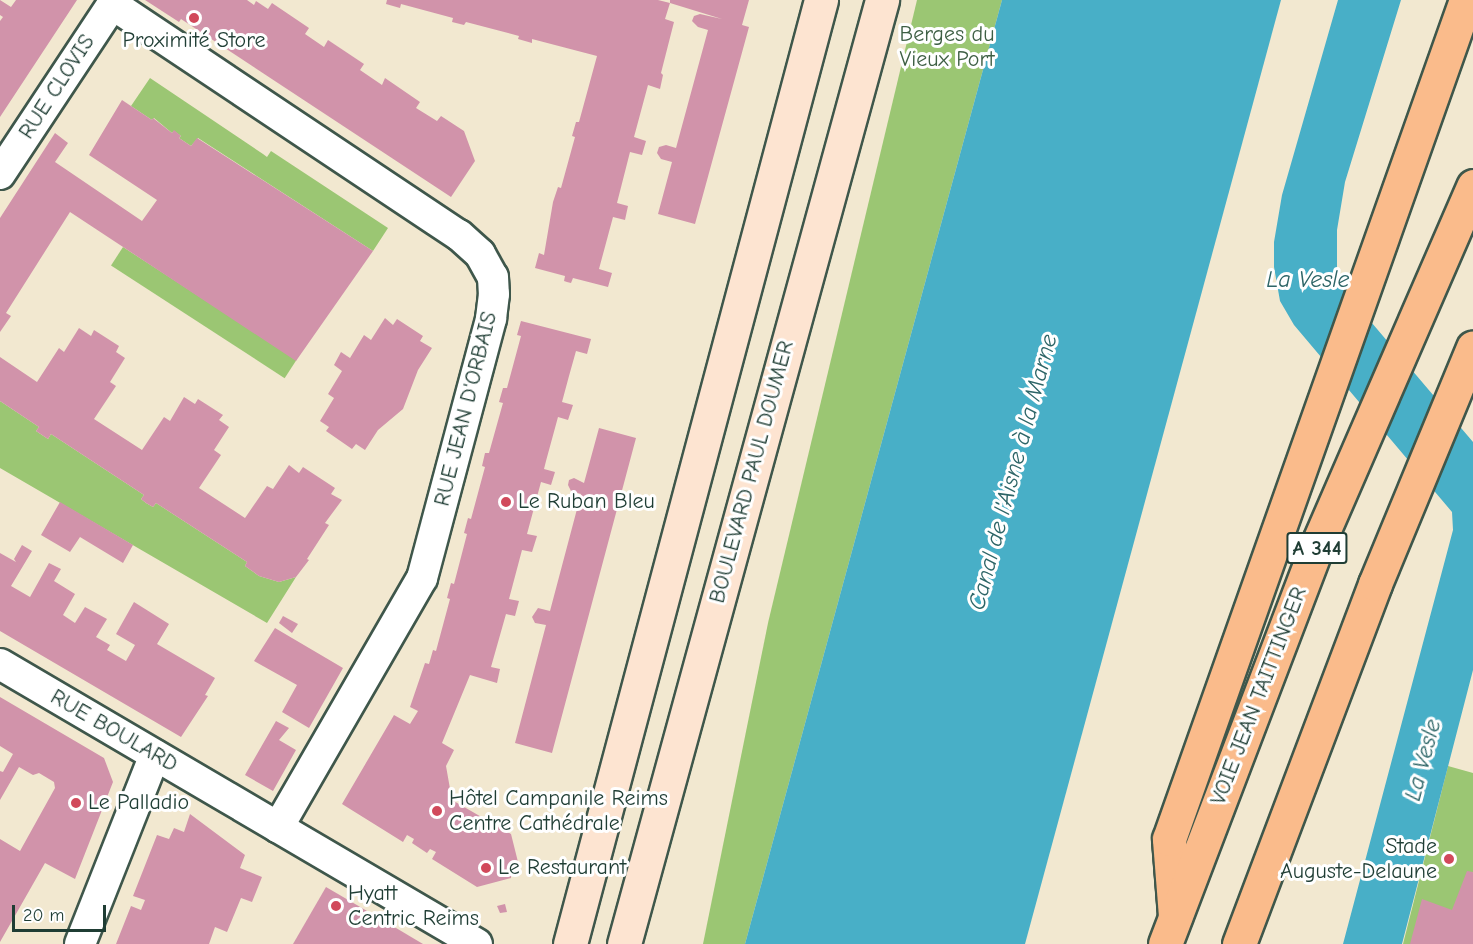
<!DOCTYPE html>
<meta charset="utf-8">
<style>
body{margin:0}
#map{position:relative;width:1473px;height:944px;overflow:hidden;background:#f2e8d0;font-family:"Comic Neue",sans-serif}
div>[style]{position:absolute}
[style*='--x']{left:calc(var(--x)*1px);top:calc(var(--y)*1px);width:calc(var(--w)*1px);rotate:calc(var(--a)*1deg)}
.green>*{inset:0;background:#9bc673;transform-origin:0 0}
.water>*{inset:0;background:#48afc7}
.building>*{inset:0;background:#d193aa}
.roads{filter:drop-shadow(2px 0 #3f574b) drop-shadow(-2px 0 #3f574b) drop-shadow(0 2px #3f574b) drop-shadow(0 -2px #3f574b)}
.street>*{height:30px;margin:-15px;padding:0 15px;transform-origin:15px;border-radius:15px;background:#fff}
.secondary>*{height:33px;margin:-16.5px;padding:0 16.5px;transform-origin:16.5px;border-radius:16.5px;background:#fde4d1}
.highway>*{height:33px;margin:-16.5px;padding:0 16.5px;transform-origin:16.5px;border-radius:16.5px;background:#fabb8b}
.dots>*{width:16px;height:16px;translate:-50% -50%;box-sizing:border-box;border:3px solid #fff;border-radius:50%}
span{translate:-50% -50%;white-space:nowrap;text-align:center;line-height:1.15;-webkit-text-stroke:6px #fff;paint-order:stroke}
.shield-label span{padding:2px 4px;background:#fff;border:2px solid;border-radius:4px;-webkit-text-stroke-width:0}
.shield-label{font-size:21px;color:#1f3d34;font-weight:700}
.park-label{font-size:22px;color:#3e5f44}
.poi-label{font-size:22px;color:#1f3d34}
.left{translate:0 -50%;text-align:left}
.right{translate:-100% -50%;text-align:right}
.street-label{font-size:22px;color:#1f3d34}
.water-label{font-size:24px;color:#2d6567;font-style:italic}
.scale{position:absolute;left:12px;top:905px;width:94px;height:27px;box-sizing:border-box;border:3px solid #1f3d34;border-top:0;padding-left:8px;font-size:18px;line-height:21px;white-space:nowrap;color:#1f3d34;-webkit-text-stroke:4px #fff;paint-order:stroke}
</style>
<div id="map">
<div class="green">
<div style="clip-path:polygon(917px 0,1002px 0,745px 944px,703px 944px,768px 623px)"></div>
<div style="clip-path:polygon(150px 78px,263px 154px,267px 157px,271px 151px,388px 228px,373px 251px,198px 138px,191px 146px,179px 138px,181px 136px,174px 131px,172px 133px,154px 118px,152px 120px,131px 106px)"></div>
<div style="left:123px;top:247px;width:207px;height:22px;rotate:33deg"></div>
<div style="clip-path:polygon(0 401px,39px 427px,36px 431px,48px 439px,51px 434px,144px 495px,141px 499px,146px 503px,153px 507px,156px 503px,247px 562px,245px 566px,259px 576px,279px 582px,296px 577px,267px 623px,0 468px)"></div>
<div style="clip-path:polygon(1448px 766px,1473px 773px,1473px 944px,1403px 944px)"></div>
</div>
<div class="water">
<div style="clip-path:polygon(1002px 0,1281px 0,1025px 944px,745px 944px)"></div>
<div style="clip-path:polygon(1338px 0,1401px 0,1345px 182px,1337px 230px,1337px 267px,1349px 296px,1473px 442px,1473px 670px,1402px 944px,1343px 944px,1453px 530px,1452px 512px,1294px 325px,1280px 301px,1274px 267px,1274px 242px,1282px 195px)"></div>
</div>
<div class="building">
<div style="clip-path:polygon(0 0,11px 7px,16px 0,77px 0,0 117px,0 21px,3px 17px,0 15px)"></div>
<div style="clip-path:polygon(145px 0,247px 0,254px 5px,256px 1px,268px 9px,272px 3px,309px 28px,305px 34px,324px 47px,328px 40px,364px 64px,360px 70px,382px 85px,385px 78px,420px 102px,416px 108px,437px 121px,441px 116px,464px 131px,475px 161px,451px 197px,181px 19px,179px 22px)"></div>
<div style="clip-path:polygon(387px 0,658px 0,670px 3px,670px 0,749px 0,742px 25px,749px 27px,695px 224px,658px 214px,672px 162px,661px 159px,657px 153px,659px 147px,666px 145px,676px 148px,708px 30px,698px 27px,692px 21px,694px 16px,700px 14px,722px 19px,670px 3px,665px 19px,674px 22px,661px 73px,663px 75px,660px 89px,648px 85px,634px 137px,646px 141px,642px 155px,630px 152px,617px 203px,628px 206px,625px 220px,613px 217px,599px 269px,612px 273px,608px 287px,573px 278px,571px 283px,567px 282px,564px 281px,565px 276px,535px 268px,539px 253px,544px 255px,553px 202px,558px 187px,561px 188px,575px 137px,572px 136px,576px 122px,579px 122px,597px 56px,532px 39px,532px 43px,518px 39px,519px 36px,466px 22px,464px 25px,452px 22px,453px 18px,401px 4px,400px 8px,386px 4px)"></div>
<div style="clip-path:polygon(122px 100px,152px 120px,153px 118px,172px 133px,174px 130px,181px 136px,179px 138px,191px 146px,197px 138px,373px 251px,296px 361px,70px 212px,6px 313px,11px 316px,0 332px,0 218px,55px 133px,68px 143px,55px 162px,142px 221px,157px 200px,89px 155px)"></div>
<div style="clip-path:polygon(385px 318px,393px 325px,397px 319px,423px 336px,420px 341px,432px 348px,418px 370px,403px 409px,378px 430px,365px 450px,356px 444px,352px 449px,326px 431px,329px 427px,320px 421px,334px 398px,328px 394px,342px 371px,334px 365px,341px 352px,350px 358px,364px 335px,371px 340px)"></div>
<div style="clip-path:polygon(521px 321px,591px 339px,587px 354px,576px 351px,569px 376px,562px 402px,573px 405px,568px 420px,558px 417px,546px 461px,544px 469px,555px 472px,551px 485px,541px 482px,527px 534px,537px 536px,532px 552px,522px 550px,509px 599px,519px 601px,515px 616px,506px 614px,491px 667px,500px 669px,497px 683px,470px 675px,442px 743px,454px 750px,446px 766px,452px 800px,511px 834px,519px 866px,516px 868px,518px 876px,511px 875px,511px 878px,477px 887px,432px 859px,436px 852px,430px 849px,427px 853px,412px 843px,414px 839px,407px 835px,403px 842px,342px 804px,394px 715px,410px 724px,418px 711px,410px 707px,425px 663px,429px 664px,433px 650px,436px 651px,450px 599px,447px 598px,451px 583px,454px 584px,467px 534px,464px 533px,468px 518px,471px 519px,485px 467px,482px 466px,485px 453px,489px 453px,501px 410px,503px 403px,499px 402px,503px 388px,507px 388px,521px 336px,517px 335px)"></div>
<div style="clip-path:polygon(79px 328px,91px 336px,94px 330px,119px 346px,116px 352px,125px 358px,110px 382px,116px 386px,94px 419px,142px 450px,164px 417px,170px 421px,184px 397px,195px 404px,198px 399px,223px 415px,219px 420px,229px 427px,214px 450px,221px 455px,199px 488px,245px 518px,267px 486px,273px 489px,289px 465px,299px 473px,303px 467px,335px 488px,331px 494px,342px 500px,325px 523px,329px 525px,307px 559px,309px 560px,296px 577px,279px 582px,259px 576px,245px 566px,247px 562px,156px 503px,153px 507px,146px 503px,141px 499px,144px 495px,51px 434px,48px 439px,36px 431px,39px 427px,0 401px,0 357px,37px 382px,59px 348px,64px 352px)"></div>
<div style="clip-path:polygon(599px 428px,636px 438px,552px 753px,515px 743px,546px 625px,535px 623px,532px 617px,538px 608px,550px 611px,581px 494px,571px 491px,568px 485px,569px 480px,574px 478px,584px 483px)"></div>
<div style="clip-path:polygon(60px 502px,133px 545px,123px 563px,80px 537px,70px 552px,41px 535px)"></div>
<div style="clip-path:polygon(22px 545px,32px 551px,11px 586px,30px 597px,49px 563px,61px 569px,54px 581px,75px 594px,63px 615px,75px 623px,85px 607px,107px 619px,96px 637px,110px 645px,107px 650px,126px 661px,135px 645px,116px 634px,134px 602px,169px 624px,157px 644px,215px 678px,205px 695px,208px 696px,181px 737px,0 631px,0 553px,16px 562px,14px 559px)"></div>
<div style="clip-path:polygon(283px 616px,298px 624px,292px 633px,279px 623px)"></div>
<div style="clip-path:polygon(275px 628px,343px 668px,309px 728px,282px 712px,297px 685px,254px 661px)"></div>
<div style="clip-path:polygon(0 697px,104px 758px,113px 782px,75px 879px,45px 863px,0 942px,0 839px,20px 851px,55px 788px,54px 782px,39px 773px,33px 775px,19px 767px,0 800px,0 771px,3px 772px,13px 754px,0 746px)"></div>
<div style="clip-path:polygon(276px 721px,289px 728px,279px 740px,296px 750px,273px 791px,245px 775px)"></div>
<div style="clip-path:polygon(190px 814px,245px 855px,240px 868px,262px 877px,252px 902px,241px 898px,227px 932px,215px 927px,209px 944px,116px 944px,131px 906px,141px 910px,145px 900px,133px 896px,157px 835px,169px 839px,174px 828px,184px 832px)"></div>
<div style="clip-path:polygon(1467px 871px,1473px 872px,1473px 944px,1410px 944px,1422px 899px,1452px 910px)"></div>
<div style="clip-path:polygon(326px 887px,391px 925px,423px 944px,293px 944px)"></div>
<div style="clip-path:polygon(505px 904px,507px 912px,500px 913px,497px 906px)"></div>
</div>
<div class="roads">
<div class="street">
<div style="--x:112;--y:4;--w:417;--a:33.7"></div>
<div style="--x:459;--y:235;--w:28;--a:42"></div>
<div style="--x:480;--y:254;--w:26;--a:61"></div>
<div style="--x:493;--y:277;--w:17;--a:87"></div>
<div style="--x:494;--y:294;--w:25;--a:97"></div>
<div style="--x:491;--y:319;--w:268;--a:104.9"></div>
<div style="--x:422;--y:578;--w:288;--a:120"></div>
<div style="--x:0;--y:174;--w:209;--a:-56.5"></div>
<div style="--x:0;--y:664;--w:553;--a:30.41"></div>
<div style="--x:80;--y:944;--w:203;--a:-68.4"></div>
</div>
<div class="secondary">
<div style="--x:570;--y:944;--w:977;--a:-75.11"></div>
<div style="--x:624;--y:944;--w:979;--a:-74.71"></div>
</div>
<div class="highway">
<div style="--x:1175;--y:916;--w:77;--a:-94.5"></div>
<div style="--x:1169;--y:839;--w:890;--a:-70.51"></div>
<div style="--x:1165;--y:944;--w:431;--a:-69.1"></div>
<div style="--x:1319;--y:541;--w:387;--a:-66.5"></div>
<div style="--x:1239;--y:944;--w:385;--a:-69.3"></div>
<div style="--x:1375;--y:584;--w:256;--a:-67.5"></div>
</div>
</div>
<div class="dots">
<div style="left:194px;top:18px;background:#d1495b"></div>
<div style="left:506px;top:502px;background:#d1495b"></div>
<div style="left:76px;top:803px;background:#d1495b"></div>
<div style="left:437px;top:811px;background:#d1495b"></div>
<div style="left:1449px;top:859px;background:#d1495b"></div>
<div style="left:486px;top:868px;background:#d1495b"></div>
<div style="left:336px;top:906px;background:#d1495b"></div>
</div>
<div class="shield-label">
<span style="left:1317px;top:548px">A 344</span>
</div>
<div class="park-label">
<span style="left:947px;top:47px">Berges du<br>Vieux Port</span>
</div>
<div class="poi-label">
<span style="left:194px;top:41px">Proximité Store</span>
<span class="left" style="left:518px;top:502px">Le Ruban Bleu</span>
<span class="left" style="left:449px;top:811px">Hôtel Campanile Reims<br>Centre Cathédrale</span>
<span class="left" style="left:88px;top:803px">Le Palladio</span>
<span class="right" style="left:1437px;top:859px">Stade<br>Auguste-Delaune</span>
<span class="left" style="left:498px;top:868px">Le Restaurant</span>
<span class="left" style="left:348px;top:906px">Hyatt<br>Centric Reims</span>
</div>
<div class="street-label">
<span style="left:57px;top:87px;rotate:-57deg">RUE CLOVIS</span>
<span style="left:466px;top:409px;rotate:-76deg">RUE JEAN D'ORBAIS</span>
<span style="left:752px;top:472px;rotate:-75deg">BOULEVARD PAUL DOUMER</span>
<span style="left:1259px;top:696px;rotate:-69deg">VOIE JEAN TAITTINGER</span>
<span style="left:114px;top:731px;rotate:30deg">RUE BOULARD</span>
</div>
<div class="water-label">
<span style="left:1308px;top:280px">La Vesle</span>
<span style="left:1013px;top:472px;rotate:-75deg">Canal de l'Aisne à la Marne</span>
<span style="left:1423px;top:760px;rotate:-75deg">La Vesle</span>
</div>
<div class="scale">20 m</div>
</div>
